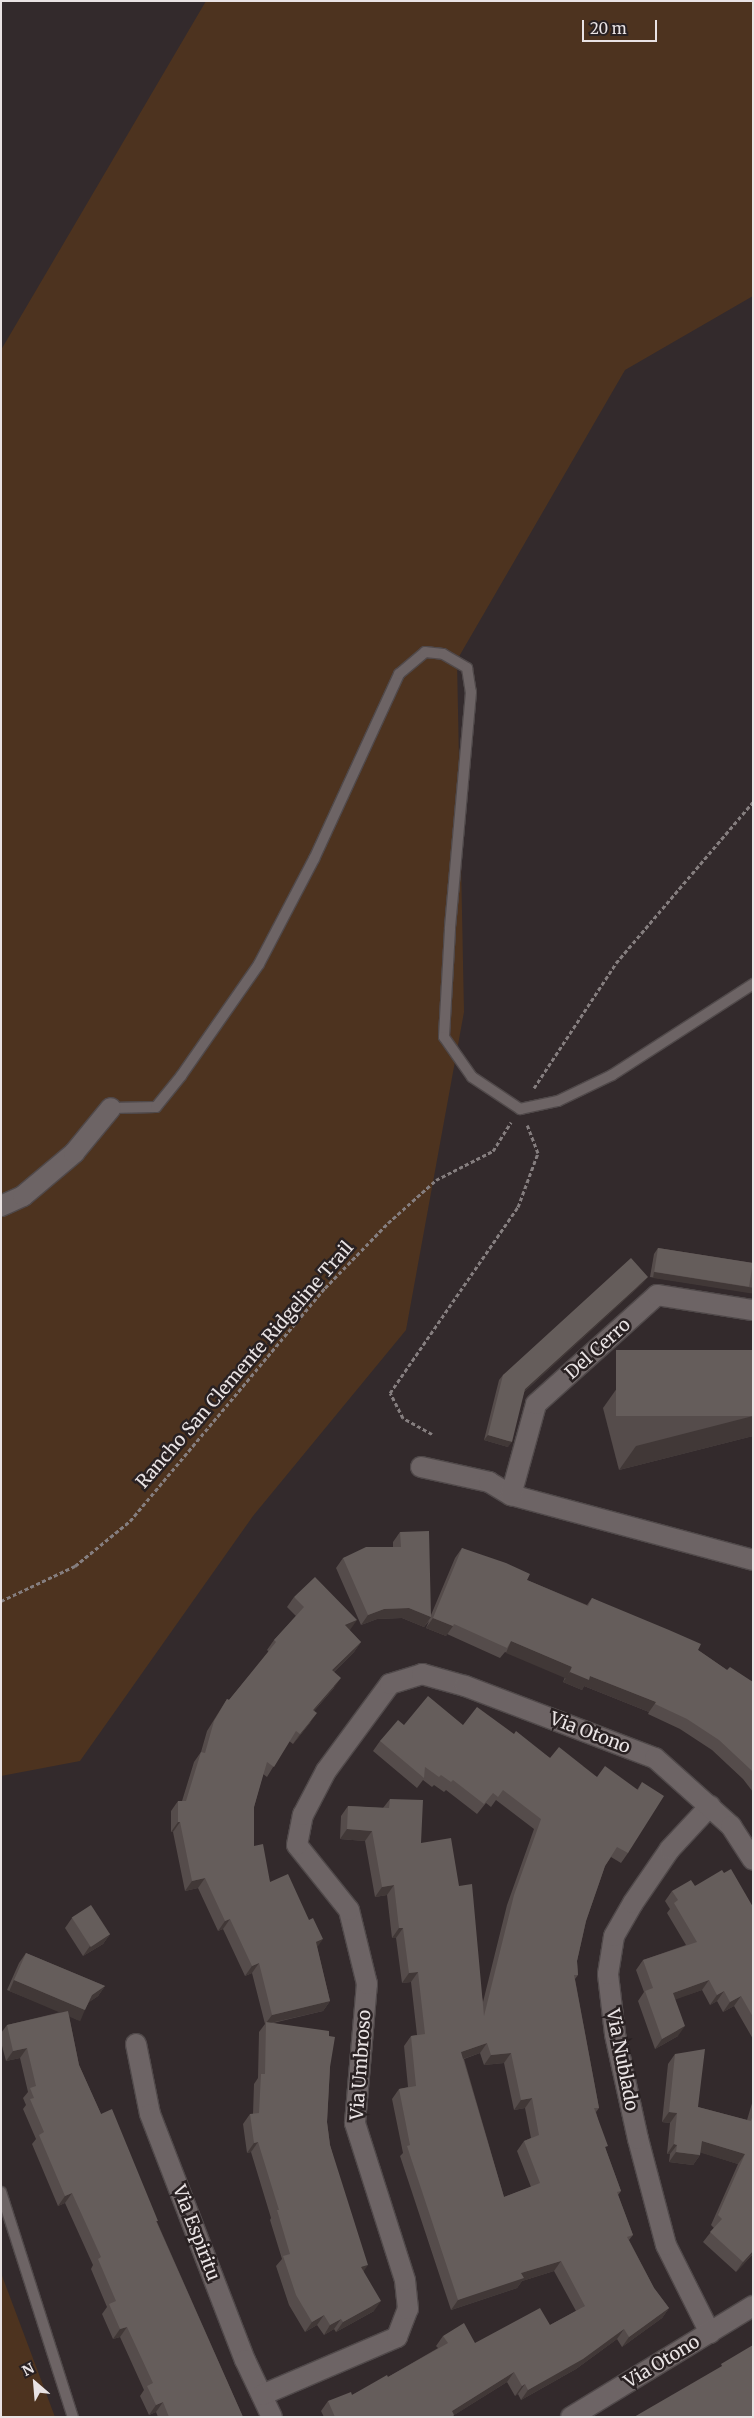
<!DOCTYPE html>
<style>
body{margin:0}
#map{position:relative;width:754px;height:2418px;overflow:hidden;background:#332a2c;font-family:Merriweather,serif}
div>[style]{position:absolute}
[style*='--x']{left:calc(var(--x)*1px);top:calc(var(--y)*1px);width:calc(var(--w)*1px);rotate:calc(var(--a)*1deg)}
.green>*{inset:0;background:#4d331f}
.path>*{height:3px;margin-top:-1.5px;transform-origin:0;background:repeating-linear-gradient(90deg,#857e7f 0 4px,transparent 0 6.5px)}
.roads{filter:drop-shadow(1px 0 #50494a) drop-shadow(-1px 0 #50494a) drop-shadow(0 1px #50494a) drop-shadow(0 -1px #50494a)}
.service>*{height:10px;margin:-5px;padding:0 5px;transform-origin:5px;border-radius:5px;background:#6d6465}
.minor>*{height:20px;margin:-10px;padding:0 10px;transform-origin:10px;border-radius:10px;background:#6d6465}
.wall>*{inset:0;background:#554c4b}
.shaded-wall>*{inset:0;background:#413837;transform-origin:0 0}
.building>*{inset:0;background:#655d5b;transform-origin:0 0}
span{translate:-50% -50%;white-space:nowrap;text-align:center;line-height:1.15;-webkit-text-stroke:5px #292122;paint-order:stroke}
.street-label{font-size:18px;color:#e9e3e4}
.frame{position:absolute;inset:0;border:2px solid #e9e3e4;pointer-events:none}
.north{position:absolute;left:10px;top:2358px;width:50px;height:50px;-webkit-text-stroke:4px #292122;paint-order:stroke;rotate:333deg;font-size:14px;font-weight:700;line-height:20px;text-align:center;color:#e9e3e4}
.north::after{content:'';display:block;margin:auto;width:18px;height:22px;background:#e9e3e4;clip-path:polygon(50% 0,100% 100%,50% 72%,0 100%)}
.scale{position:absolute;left:582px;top:20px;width:75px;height:22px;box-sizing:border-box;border:2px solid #e9e3e4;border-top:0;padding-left:6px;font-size:15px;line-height:18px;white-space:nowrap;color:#e9e3e4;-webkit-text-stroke:4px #292122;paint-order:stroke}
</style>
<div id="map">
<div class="green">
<div style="clip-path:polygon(206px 1px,753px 1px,753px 296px,625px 370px,457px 660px,464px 1012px,406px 1330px,253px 1516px,80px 1761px,1px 1776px,1px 350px)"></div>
<div style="clip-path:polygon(1px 2273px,55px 2417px,1px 2417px)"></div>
</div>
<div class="path">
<div style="--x:534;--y:1088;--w:149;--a:-56.7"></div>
<div style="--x:616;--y:963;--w:211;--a:-49.6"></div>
<div style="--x:432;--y:1434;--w:33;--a:-151"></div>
<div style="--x:403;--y:1418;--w:28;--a:-117"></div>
<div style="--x:390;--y:1393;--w:226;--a:-55.5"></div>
<div style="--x:518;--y:1207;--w:58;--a:-69.7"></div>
<div style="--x:538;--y:1153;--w:30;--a:-111"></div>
<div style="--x:1;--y:1601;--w:82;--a:-25.3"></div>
<div style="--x:75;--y:1566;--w:71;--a:-39.3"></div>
<div style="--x:130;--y:1521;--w:304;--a:-50.1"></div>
<div style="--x:325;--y:1288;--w:91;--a:-45.9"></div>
<div style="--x:388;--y:1223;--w:64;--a:-41.9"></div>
<div style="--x:436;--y:1180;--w:64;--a:-27"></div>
<div style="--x:493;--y:1151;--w:34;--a:-58"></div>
</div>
<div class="roads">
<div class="service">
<div style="--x:111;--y:1108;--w:45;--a:-1.3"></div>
<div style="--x:156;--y:1107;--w:40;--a:-51"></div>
<div style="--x:181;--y:1076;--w:136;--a:-55.1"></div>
<div style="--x:259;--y:964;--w:119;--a:-62.4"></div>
<div style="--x:314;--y:859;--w:204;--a:-65.3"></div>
<div style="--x:399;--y:674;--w:34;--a:-40"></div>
<div style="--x:425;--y:652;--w:18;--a:6"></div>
<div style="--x:443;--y:654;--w:28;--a:30"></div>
<div style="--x:467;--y:668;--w:24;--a:81"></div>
<div style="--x:471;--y:692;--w:238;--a:95.1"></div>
<div style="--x:450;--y:929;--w:108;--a:93.2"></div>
<div style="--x:444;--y:1037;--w:49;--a:55"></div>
<div style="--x:472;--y:1077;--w:58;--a:33.7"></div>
<div style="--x:520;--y:1109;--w:39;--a:-12"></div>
<div style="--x:558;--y:1101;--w:60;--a:-25.7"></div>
<div style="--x:612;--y:1075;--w:168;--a:-32.8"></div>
<div style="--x:1;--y:2192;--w:236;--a:72.3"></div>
</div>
<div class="minor">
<div style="--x:1;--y:1206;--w:24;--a:-24"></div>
<div style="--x:23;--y:1196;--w:67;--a:-40.1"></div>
<div style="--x:74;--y:1153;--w:58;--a:-50.6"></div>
<div style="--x:421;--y:1467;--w:70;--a:12.4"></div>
<div style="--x:489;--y:1482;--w:26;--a:31"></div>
<div style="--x:511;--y:1495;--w:251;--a:15"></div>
<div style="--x:511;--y:1495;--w:94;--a:-74.6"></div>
<div style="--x:536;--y:1404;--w:163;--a:-42"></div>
<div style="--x:657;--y:1295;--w:97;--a:8.9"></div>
<div style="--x:136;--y:2044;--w:71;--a:78.7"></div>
<div style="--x:150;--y:2114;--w:264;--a:68.9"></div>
<div style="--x:245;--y:2360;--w:63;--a:64.7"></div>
<div style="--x:710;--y:2333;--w:98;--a:-116.6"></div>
<div style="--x:666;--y:2245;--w:110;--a:-104.8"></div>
<div style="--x:638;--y:2139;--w:107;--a:-102.4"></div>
<div style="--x:615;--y:2034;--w:60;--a:-96.7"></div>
<div style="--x:608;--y:1974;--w:38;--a:-81"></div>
<div style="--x:614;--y:1936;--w:38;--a:-60"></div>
<div style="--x:633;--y:1903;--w:65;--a:-55.6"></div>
<div style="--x:670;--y:1849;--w:59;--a:-47.1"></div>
<div style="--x:262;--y:2395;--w:147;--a:-23.2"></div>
<div style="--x:397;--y:2337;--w:30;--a:-69"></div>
<div style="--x:408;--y:2309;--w:29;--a:-96"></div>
<div style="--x:405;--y:2280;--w:165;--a:-107.7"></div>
<div style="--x:355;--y:2123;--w:140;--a:-85.1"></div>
<div style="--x:367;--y:1984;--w:76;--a:-103.7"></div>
<div style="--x:349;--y:1910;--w:83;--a:-128.7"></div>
<div style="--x:297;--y:1845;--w:31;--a:-79"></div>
<div style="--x:303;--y:1815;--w:50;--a:-62.4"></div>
<div style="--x:326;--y:1771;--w:108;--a:-53.7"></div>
<div style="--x:390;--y:1684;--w:34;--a:-17"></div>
<div style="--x:422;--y:1674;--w:45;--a:15.6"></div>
<div style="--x:465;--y:1686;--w:203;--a:20.8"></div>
<div style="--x:655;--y:1758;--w:102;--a:41.8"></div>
<div style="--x:731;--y:1826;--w:40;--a:57.1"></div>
<div style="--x:571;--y:2417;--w:213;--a:-31.4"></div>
</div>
</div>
<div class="wall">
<div style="clip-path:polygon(658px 1248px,753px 1263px,753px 1293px,650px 1277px,654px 1254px)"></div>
<div style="clip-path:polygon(644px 1282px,524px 1392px,508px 1447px,484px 1440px,499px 1380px,503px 1375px)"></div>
<div style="clip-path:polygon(753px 1350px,753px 1436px,619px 1470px,603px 1408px,620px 1384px)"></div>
<div style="clip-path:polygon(400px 1532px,431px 1615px,455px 1558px,462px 1548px,527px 1580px,587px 1605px,592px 1598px,698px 1650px,727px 1670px,753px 1682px,753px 1792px,743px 1779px,712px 1750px,680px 1729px,648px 1714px,649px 1712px,584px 1686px,582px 1690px,563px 1682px,565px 1677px,505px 1652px,500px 1658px,447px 1634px,446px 1636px,426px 1628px,429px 1621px,424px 1627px,402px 1618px,377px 1619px,361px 1625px,336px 1568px,343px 1558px,393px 1547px,393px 1542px)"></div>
<div style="clip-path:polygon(294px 1597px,350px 1630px,349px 1630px,361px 1642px,354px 1652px,334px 1672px,334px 1688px,314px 1711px,310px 1723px,293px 1744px,289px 1741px,267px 1777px,263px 1774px,254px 1807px,254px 1846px,270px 1882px,317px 1947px,330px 2001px,323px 2011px,273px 2023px,329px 2036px,330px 2067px,327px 2122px,330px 2145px,374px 2311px,336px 2332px,334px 2329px,324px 2335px,317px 2325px,305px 2332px,289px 2305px,276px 2266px,282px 2259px,270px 2220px,271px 2218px,251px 2152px,247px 2153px,243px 2124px,250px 2114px,253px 2114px,254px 2084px,258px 2078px,259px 2032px,265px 2024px,252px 1973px,245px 1976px,223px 1929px,218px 1931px,198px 1888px,185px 1891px,173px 1832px,171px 1832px,171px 1811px,178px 1801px,182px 1801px,194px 1762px,201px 1752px,207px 1731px,227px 1699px,229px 1700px,269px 1652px,267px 1650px,274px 1640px,296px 1616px,287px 1607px)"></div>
<div style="clip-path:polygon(evenodd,404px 1725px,463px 1725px,514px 1734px,550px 1758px,597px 1777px,637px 1790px,642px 1782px,628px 1853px,621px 1863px,611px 1857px,605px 1866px,586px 1921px,577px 1961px,578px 1975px,575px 1979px,599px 2108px,596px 2112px,606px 2150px,621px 2191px,618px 2195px,633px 2235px,629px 2240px,654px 2288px,669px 2308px,662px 2318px,622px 2347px,617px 2339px,576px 2369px,521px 2400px,518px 2394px,515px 2396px,507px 2382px,454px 2415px,453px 2417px,324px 2417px,321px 2411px,328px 2401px,352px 2395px,388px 2377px,438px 2348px,436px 2346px,443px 2336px,475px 2343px,550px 2325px,576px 2311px,554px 2271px,522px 2281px,517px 2288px,451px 2310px,400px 2156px,403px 2153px,392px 2099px,399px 2089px,408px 2087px,404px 2046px,411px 2036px,417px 2035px,411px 1982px,402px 1983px,396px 1938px,392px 1938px,387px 1895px,375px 1897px,365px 1841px,340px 1839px,341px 1816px,348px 1806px,383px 1808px,390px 1799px,421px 1843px,459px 1886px,483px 2002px,507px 1905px,534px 1829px,496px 1800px,491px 1807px,486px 1803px,477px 1814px,446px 1790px,444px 1792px,434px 1785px,432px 1787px,423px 1780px,417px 1788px,373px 1751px,380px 1741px,404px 1725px,480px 2053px,484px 2065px,504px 2063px,514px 2110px,525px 2108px,531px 2138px,524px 2141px,517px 2151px,531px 2187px,504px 2197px,464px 2059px,480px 2053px)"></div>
<div style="clip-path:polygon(724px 1873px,753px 1907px,753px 2039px,734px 2006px,723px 2012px,717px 2001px,710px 2005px,702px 1990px,675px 1999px,678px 2036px,655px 2049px,638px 2001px,644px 1992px,636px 1970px,643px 1960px,686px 1945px,667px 1913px,670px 1909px,665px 1901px,672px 1891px,695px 1886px)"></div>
<div style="clip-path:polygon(72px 1918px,110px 1934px,103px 1944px,83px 1956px,65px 1928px)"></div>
<div style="clip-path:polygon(26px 1953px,105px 1986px,98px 1996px,89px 2002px,78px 2020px,69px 2016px,79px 2065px,101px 2114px,157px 2222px,243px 2417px,158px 2417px,156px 2412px,149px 2415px,140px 2396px,144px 2390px,120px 2337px,113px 2339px,102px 2314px,107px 2307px,91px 2269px,93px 2265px,65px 2203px,58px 2206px,32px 2144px,36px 2139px,23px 2109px,26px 2105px,23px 2098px,28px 2092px,20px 2058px,6px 2061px,1px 2042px,1px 2033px,7px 2025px,61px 2012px,7px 1990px,19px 1963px)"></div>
<div style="clip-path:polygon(675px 2054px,698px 2107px,747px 2120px,753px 2100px,753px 2254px,736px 2272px,703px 2242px,714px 2228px,711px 2225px,738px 2164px,700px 2152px,700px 2155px,693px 2165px,669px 2162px,670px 2154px,667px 2154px,670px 2123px,662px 2122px,668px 2064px)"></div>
</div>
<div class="shaded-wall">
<div style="left:654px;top:1272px;width:100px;height:6px;rotate:9deg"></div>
<div style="clip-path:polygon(648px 1277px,644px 1282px,522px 1394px,525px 1389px)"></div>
<div style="clip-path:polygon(753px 1416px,753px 1436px,619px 1470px,636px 1446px)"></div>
<div style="clip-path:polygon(488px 1435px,512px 1442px,508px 1447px,484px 1440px)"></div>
<div style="clip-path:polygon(409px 1608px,431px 1617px,424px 1627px,402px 1618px,377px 1619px,361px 1625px,368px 1615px,384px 1609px)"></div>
<div style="clip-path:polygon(433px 1618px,453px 1626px,446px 1636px,426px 1628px)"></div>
<div style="clip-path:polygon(357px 1620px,350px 1630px,338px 1635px,345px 1625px)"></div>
<div style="left:511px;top:1641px;width:66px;height:13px;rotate:23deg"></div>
<div style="clip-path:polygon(361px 1642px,354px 1652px,325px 1680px,332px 1670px)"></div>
<div style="clip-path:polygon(570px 1672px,590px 1676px,656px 1702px,649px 1712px,584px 1686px,582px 1690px,563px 1682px)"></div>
<div style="clip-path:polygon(341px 1678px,334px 1688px,306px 1720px,313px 1710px)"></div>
<div style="clip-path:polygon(317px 1713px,310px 1723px,293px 1744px,300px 1734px)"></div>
<div style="clip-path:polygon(178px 1822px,180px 1822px,173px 1832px,171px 1832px)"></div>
<div style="clip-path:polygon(347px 1829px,372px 1831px,365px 1841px,340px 1839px)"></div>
<div style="clip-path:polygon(205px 1878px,198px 1888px,185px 1891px,192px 1881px)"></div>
<div style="clip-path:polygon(394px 1885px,387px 1895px,375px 1897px,382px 1887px)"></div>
<div style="clip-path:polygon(230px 1919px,223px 1929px,218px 1931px,225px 1921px)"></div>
<div style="clip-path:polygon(399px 1928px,403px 1928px,396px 1938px,392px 1938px)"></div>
<div style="clip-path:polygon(110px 1934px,103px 1944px,83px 1956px,90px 1946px)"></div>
<div style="clip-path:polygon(323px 1939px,316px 1949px,316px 1942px)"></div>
<div style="clip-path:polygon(259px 1963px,252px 1973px,245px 1976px,252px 1966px)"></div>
<div style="clip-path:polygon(418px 1972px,411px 1982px,402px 1983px,409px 1973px)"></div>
<div style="left:14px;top:1980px;width:77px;height:12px;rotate:23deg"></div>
<div style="clip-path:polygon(709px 1980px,702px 1990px,666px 2003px,673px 1993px)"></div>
<div style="clip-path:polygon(105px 1986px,98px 1996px,85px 2005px,92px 1995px)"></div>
<div style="clip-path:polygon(724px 1991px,717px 2001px,710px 2005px,717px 1995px)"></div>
<div style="clip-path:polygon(741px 1996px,734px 2006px,723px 2012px,730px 2002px)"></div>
<div style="clip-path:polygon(330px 2001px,323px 2011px,266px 2024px,266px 2023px,272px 2015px)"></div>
<div style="clip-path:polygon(685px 2026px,678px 2036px,655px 2049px,662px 2039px)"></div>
<div style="clip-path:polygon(487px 2043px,480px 2053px,454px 2062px,461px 2052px)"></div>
<div style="clip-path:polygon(27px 2048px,20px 2058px,6px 2061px,13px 2051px)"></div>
<div style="clip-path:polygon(511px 2053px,504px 2063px,484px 2065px,491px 2055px)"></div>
<div style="clip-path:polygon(532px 2098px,525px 2108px,514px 2110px,521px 2100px)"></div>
<div style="clip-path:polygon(669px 2112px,677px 2113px,670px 2123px,662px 2122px)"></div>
<div style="clip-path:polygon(702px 2141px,745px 2154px,738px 2164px,695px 2151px)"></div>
<div style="clip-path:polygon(258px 2142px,251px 2152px,247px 2153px,254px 2143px)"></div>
<div style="clip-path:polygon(674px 2144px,677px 2145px,670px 2154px,667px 2154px)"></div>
<div style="clip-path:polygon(676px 2152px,700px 2155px,693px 2165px,669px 2162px)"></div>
<div style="clip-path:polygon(72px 2193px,65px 2203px,58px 2206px,65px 2196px)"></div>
<div style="clip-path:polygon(753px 2251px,753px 2254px,736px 2272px,743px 2262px)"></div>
<div style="clip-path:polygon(561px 2261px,554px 2271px,522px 2281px,517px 2288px,451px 2310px,458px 2300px,521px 2273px)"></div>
<div style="clip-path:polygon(368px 2265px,361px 2275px,361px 2267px)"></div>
<div style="clip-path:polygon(381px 2301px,374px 2311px,336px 2332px,343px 2322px)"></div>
<div style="clip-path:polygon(669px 2308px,662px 2318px,622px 2347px,629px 2337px)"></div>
<div style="clip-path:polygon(324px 2315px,317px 2325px,305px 2332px,312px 2322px)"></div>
<div style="clip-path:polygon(341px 2319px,334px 2329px,324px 2335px,330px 2325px)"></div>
<div style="clip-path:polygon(127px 2327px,120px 2337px,113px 2339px,120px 2329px)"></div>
<div style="clip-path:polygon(624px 2329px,617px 2339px,576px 2369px,521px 2400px,528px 2390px)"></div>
<div style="clip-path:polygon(514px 2372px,507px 2382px,451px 2417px,452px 2411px)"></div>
<div style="clip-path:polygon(525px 2384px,518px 2394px,515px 2396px,522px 2386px)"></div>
<div style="clip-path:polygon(163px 2402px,156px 2412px,149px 2415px,156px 2405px)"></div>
</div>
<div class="building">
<div style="left:658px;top:1248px;width:96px;height:24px;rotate:9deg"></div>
<div style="clip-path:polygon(631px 1258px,648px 1277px,525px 1389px,512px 1442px,488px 1435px,503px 1375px)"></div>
<div style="left:753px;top:1350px;width:66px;height:137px;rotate:90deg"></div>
<div style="clip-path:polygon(429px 1531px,431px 1617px,409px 1608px,384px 1609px,368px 1615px,343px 1558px,366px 1547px,401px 1547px,400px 1532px)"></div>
<div style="clip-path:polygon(462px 1548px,506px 1563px,530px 1574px,527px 1580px,588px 1606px,592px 1598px,669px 1630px,701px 1644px,698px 1650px,727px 1670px,730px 1667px,753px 1682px,753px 1772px,750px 1769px,719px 1740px,687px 1719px,655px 1704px,656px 1702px,590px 1676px,589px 1680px,570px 1672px,572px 1667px,511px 1641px,507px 1648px,454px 1624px,453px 1626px,433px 1618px)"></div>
<div style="clip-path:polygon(315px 1577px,357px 1620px,345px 1625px,361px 1642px,332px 1670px,341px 1678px,313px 1710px,317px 1713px,300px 1734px,296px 1731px,274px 1767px,267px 1762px,254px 1807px,254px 1846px,263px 1844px,270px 1882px,288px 1874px,309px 1920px,313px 1918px,323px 1939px,316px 1942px,330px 2001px,272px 2015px,259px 1963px,252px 1966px,230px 1919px,225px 1921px,205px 1878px,192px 1881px,180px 1822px,178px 1822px,178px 1801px,186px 1801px,201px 1752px,205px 1753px,214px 1721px,227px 1699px,229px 1700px,276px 1642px,274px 1640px,304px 1607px,294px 1597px)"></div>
<div style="clip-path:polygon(evenodd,428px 1696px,463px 1725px,477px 1707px,514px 1734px,516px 1731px,550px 1758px,559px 1747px,597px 1777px,605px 1766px,638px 1790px,642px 1782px,664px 1796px,628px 1853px,617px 1847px,605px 1866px,586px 1921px,577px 1961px,578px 1975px,574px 1975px,599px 2108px,594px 2108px,608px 2146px,605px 2147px,621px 2191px,617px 2192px,633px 2235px,627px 2237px,654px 2288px,669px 2308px,629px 2337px,624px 2329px,583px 2359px,528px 2390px,525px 2384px,522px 2386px,514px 2372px,452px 2411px,454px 2415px,452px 2417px,335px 2417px,328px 2401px,351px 2392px,352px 2395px,387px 2375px,388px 2377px,448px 2343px,443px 2336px,464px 2323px,475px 2343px,540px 2308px,550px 2325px,585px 2306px,561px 2261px,521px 2273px,524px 2278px,458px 2300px,407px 2146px,410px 2145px,399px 2089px,416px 2086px,411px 2036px,425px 2034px,418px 1972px,409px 1973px,403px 1928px,399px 1928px,394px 1885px,382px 1887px,372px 1831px,347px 1829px,348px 1806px,389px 1808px,390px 1799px,423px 1800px,421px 1843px,451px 1838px,459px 1886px,472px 1884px,484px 2016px,514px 1895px,541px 1819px,503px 1790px,498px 1797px,493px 1793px,484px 1804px,453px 1780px,451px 1782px,441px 1775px,439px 1777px,425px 1767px,424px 1778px,380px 1741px,398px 1720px,404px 1725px,428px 1696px,487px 2043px,491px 2055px,511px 2053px,521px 2100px,532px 2098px,539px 2135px,524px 2141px,540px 2183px,504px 2197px,461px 2052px,487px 2043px)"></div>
<div style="clip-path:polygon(731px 1869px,753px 1907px,753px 2017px,741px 1996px,730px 2002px,724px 1991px,717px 1995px,709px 1980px,673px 1993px,685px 2026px,662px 2039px,645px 1991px,653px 1988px,643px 1960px,697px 1942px,674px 1903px,678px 1900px,672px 1891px,691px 1880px,695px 1886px,722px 1870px,724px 1873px)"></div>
<div style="left:91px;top:1905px;width:35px;height:23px;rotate:57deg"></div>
<div style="clip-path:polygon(26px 1953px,105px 1986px,92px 1995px,85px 2010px,14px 1980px)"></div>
<div style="clip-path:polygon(68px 2011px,79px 2065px,101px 2114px,112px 2109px,158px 2221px,156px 2221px,243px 2417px,169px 2417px,163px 2402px,156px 2405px,147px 2386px,153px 2383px,127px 2327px,120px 2329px,109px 2304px,116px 2301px,98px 2259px,101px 2257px,72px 2193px,65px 2196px,39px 2135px,44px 2132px,30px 2099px,34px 2098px,30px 2088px,36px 2086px,27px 2048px,13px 2051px,7px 2025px)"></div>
<div style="clip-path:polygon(266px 2022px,329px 2031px,329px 2036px,335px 2037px,330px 2067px,327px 2122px,330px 2145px,368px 2265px,361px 2267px,381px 2301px,343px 2322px,341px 2319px,330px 2325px,324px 2315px,312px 2322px,296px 2295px,283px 2256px,290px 2254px,277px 2210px,279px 2210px,258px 2142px,254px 2143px,250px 2114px,259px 2113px,261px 2074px,265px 2074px)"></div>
<div style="clip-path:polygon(705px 2049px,698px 2107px,751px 2121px,753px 2114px,753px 2251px,743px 2262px,710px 2232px,722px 2219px,718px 2215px,745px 2154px,702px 2141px,700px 2155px,676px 2152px,677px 2145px,674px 2144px,677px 2113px,669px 2112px,675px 2054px)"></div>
<div style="clip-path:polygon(753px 2345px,753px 2417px,634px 2417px,722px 2366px,721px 2364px)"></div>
</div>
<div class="street-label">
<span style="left:598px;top:1349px;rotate:-42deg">Del Cerro</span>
<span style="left:245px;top:1365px;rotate:-49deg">Rancho San Clemente Ridgeline Trail</span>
<span style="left:590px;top:1733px;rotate:21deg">Via Otono</span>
<span style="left:622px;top:2060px;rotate:79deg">Via Nublado</span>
<span style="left:361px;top:2065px;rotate:-86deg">Via Umbroso</span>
<span style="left:196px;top:2233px;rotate:69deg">Via Espiritu</span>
<span style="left:662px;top:2362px;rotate:-31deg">Via Otono</span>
</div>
<div class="frame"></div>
<div class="north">N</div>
<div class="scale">20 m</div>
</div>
